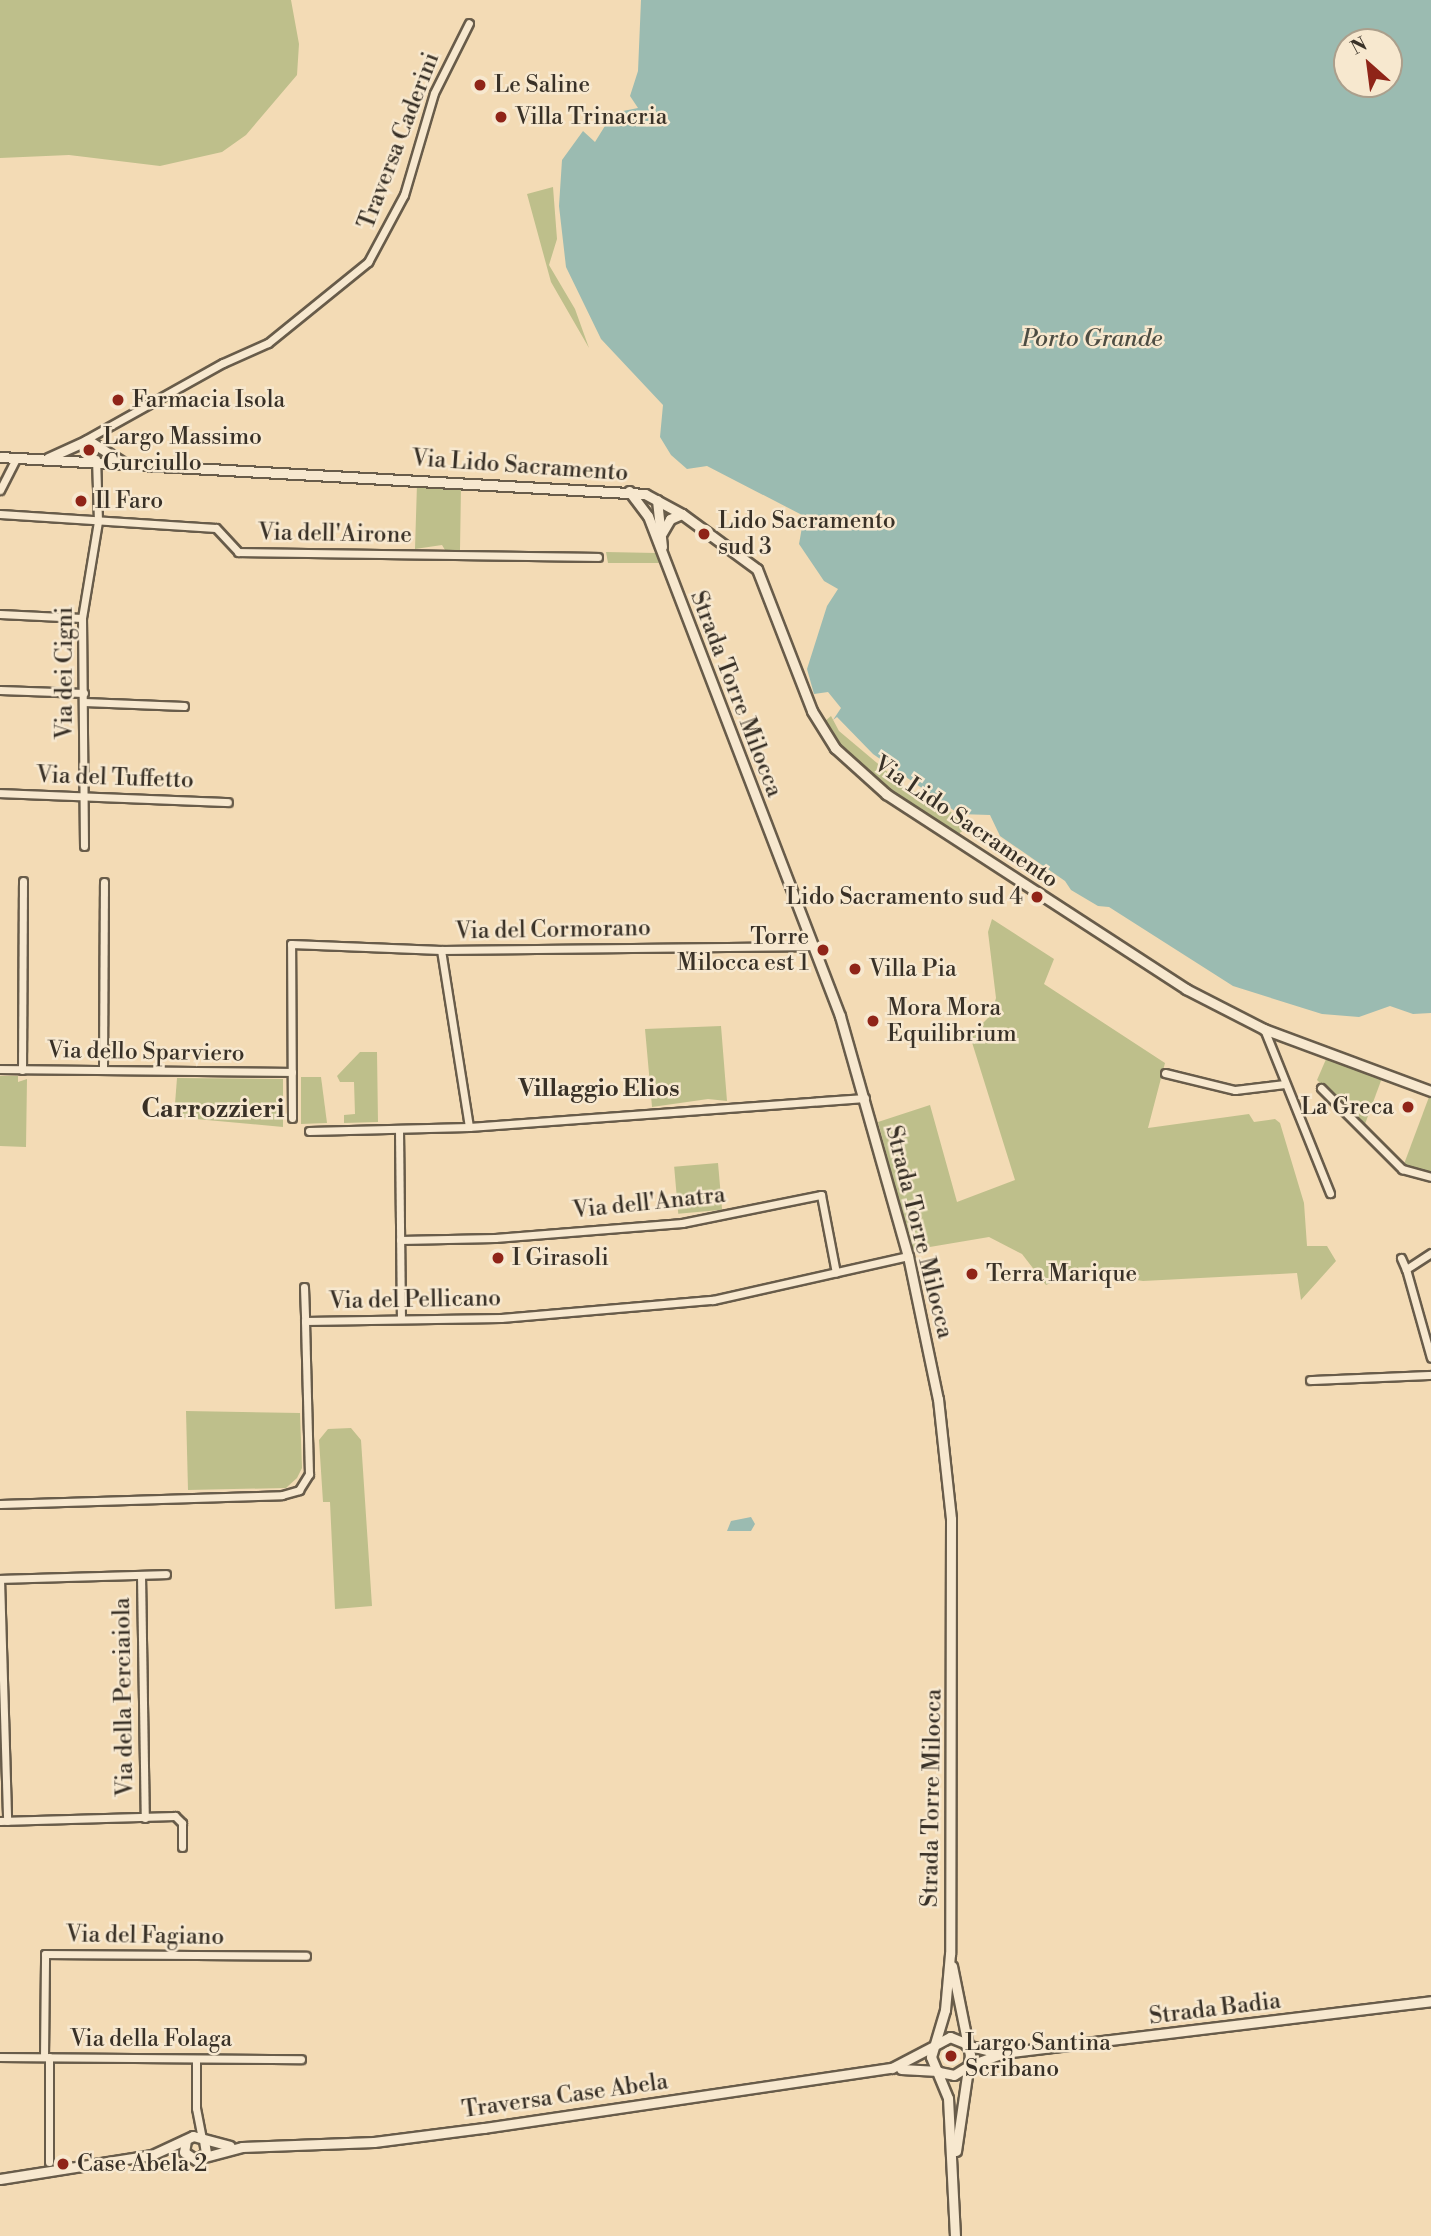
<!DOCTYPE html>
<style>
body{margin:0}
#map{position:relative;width:1431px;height:2236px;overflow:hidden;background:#f3dbb5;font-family:"Libre Bodoni",serif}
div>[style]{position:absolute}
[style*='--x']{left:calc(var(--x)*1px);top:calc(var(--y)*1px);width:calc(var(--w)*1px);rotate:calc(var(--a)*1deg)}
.green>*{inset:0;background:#bebf8b;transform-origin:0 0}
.water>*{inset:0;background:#9bbbb1}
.roads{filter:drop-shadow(2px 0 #685c4a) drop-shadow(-2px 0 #685c4a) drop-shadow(0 2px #685c4a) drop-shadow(0 -2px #685c4a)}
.minor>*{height:7px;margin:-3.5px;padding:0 3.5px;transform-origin:3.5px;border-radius:3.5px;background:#f7e8cf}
.tertiary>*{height:9px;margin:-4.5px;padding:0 4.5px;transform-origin:4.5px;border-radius:4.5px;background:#f7e8cf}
.dots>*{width:19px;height:19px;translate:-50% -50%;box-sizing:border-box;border:4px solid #f7e8cf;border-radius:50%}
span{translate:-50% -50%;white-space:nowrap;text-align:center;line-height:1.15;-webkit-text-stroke:5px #f7e8cf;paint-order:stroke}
.poi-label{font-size:23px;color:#393127}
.left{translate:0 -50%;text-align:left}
.right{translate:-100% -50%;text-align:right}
.street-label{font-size:23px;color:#393127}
.water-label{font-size:24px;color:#4d4d43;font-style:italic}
.neighbourhood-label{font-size:24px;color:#393127;font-weight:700}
.quarter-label{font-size:26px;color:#393127;font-weight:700}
.north{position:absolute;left:1333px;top:28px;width:70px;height:70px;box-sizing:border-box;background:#f7e8cf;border:2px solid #ab9f8c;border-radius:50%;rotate:332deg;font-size:19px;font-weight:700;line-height:28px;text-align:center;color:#393127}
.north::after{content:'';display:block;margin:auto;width:24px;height:32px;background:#8f2418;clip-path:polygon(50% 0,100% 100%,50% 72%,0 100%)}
</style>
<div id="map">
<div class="green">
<div style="clip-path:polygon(0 0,291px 0,299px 44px,297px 75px,246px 135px,222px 152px,160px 166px,69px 155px,0 158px)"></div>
<div style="clip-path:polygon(553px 187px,557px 239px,549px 265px,575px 309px,589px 348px,551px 282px,527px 194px)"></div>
<div style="clip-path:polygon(417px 484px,461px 487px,460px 550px,445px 550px,442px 545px,415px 549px)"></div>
<div style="clip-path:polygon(606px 552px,656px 553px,659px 563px,608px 563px)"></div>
<div style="clip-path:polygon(831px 716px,839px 731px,902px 784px,972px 824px,957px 835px,872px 778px,834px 738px,824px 722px)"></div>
<div style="clip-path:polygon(992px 919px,1054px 959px,1044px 984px,1165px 1063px,1148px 1128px,1249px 1114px,1254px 1122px,1275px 1119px,1280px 1123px,1304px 1203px,1307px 1246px,1327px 1246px,1336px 1261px,1301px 1300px,1297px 1273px,1143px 1281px,1078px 1271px,1046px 1285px,1022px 1254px,989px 1237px,912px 1250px,878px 1122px,930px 1105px,957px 1202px,1015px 1180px,970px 1036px,991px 1015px,996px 998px,988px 932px)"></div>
<div style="clip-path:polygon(721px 1026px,727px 1101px,708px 1099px,652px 1107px,645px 1029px)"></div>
<div style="clip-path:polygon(360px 1052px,377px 1052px,378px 1122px,344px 1123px,344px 1115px,355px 1114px,354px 1082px,340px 1082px,337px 1076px)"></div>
<div style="clip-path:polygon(1327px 1057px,1382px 1078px,1365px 1124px,1317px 1080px)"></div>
<div style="clip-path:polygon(0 1076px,18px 1076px,18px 1082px,27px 1079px,26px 1147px,0 1146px)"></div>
<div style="clip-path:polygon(301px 1077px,321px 1077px,327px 1123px,301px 1124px)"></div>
<div style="clip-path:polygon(177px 1078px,283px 1079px,283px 1127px,174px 1117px)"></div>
<div style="clip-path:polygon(1429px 1097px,1431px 1097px,1431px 1173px,1404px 1164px)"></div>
<div style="left:718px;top:1163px;width:47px;height:44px;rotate:85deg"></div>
<div style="clip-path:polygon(186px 1411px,300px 1413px,302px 1468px,297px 1478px,286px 1488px,188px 1490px)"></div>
<div style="clip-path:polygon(351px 1428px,361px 1440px,372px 1606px,335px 1609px,330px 1502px,323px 1502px,319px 1440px,328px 1429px)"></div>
</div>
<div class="water">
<div style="clip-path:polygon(evenodd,641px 0,1431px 0,1431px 1013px,1413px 1014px,1390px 1006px,1359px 1017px,1322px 1014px,1233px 986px,1109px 907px,1098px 906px,1071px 890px,1065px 881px,1000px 836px,990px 815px,959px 814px,873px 754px,837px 717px,833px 720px,841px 708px,828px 692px,814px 694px,807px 669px,827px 606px,838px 589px,824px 581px,799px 544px,804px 516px,707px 466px,687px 469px,671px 455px,660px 437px,663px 405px,601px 339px,566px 267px,559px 206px,562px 160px,583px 131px,595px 142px,613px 113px,638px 108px,630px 96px,638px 71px,641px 0,1347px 42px,1389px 42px,1389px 84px,1347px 84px,1347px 42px)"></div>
<div style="clip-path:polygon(751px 1517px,755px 1524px,751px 1531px,727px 1531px,731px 1521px)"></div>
</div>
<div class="roads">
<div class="minor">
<div style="--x:85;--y:440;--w:158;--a:-29.2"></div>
<div style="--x:223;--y:363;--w:49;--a:-24"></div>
<div style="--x:268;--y:343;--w:129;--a:-39"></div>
<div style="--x:368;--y:262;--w:76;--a:-61.8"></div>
<div style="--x:404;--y:195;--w:106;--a:-73.6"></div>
<div style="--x:434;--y:93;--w:78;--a:-63.4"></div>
<div style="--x:0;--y:490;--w:36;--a:-63"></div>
<div style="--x:0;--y:514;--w:216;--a:3.7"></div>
<div style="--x:216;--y:528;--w:33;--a:47"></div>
<div style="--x:238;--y:552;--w:360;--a:0.8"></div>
<div style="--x:0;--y:614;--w:82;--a:2.8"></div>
<div style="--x:0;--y:690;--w:84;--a:2"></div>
<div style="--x:84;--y:702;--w:100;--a:2.3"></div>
<div style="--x:0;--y:793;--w:228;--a:2.3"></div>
<div style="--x:84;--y:846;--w:228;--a:-90.5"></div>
<div style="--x:82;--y:618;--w:98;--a:-80.6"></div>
<div style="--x:98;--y:521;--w:62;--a:-91.8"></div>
<div style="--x:441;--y:950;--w:179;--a:81"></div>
<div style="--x:1264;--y:1029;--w:177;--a:68.1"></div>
<div style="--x:0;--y:1069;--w:292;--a:0.6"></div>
<div style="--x:22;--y:1070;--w:189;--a:-89.7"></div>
<div style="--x:103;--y:1070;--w:188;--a:-89.7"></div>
<div style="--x:1165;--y:1073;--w:72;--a:13.7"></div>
<div style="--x:1235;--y:1090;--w:50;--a:-6.8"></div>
<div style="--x:1321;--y:1088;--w:115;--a:45"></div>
<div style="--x:1402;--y:1169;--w:30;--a:15"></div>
<div style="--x:292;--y:1118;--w:174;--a:-90.3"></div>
<div style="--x:291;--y:944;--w:150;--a:2.3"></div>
<div style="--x:441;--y:950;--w:375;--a:-0.6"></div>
<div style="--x:399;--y:1130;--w:189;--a:89.4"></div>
<div style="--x:309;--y:1131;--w:160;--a:-1.4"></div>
<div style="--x:469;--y:1127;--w:397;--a:-4.2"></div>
<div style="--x:400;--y:1240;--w:95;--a:-1.2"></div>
<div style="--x:495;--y:1238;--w:188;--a:-4.6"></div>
<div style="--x:682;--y:1223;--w:142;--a:-11.4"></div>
<div style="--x:821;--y:1195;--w:79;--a:79.1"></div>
<div style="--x:1431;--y:1253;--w:30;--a:147"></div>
<div style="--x:1406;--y:1269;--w:92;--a:74.3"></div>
<div style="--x:1401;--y:1258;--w:12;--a:66"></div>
<div style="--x:304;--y:1287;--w:34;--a:88"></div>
<div style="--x:1310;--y:1380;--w:121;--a:-2.4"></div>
<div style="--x:0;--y:1504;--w:282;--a:-1.8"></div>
<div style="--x:282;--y:1495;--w:18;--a:-16"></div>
<div style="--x:299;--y:1490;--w:19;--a:-58"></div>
<div style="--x:309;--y:1474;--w:153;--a:-91.5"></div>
<div style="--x:305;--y:1321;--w:196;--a:-0.9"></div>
<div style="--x:501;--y:1318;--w:213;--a:-4.9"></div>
<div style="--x:713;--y:1300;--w:200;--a:-12.7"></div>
<div style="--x:141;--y:1575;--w:243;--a:89.1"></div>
<div style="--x:0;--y:1579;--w:242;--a:88.3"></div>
<div style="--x:0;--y:1579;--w:166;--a:-1.7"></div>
<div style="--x:0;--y:1821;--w:175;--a:-1.6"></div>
<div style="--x:175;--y:1816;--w:10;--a:45"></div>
<div style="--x:182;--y:1823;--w:24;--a:90"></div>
<div style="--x:0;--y:2057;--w:301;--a:0.4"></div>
<div style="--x:44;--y:2057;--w:103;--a:-89.4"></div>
<div style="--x:45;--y:1954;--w:261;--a:0.4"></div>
<div style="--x:196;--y:2059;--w:49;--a:90"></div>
<div style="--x:196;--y:2108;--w:31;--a:79"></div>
<div style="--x:49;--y:2162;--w:105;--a:-90"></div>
</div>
<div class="tertiary">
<div style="--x:0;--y:457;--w:646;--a:3.28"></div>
<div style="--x:645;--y:494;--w:42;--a:28.4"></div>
<div style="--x:682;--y:514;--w:93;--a:36.3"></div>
<div style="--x:757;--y:569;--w:152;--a:68.8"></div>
<div style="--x:812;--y:711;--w:44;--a:58.1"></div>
<div style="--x:835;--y:748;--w:69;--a:42"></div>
<div style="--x:886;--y:794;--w:358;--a:33"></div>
<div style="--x:1186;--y:989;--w:88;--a:27.1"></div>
<div style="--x:1264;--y:1029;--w:178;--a:20.4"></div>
<div style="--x:48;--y:458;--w:44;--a:-24.2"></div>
<div style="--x:88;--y:440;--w:43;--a:32.6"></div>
<div style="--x:629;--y:491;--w:31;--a:53"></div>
<div style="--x:648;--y:516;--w:536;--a:68.99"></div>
<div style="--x:840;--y:1016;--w:249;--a:74.2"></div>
<div style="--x:908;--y:1256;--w:146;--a:78.2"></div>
<div style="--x:938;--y:1399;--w:121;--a:83.8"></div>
<div style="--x:951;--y:1519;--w:435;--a:90.1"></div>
<div style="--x:950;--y:1954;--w:56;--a:95.1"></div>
<div style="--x:945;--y:2010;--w:49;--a:106.6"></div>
<div style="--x:931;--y:2057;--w:44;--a:67.5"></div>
<div style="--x:948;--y:2098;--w:138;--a:87.1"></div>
<div style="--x:657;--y:500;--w:47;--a:83.9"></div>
<div style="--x:662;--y:533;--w:16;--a:-60"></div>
<div style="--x:670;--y:519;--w:13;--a:-23"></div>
<div style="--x:952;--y:1966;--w:91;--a:78.6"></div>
<div style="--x:970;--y:2055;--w:97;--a:98.3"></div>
<div style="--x:935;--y:2045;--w:17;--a:-28"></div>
<div style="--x:950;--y:2037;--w:16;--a:22"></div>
<div style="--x:966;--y:2045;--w:32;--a:14"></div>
<div style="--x:968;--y:2066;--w:37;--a:-20"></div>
<div style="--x:1003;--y:2053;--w:431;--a:-6.9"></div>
<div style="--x:901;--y:2069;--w:37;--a:3"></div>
<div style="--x:939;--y:2072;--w:15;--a:11"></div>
<div style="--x:954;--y:2075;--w:15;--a:-32"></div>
<div style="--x:186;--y:2140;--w:12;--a:99"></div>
<div style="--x:184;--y:2152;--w:14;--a:34"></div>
<div style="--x:196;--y:2160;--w:12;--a:-35"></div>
<div style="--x:206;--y:2153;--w:13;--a:-99"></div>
<div style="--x:201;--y:2158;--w:42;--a:-15"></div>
<div style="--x:242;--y:2147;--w:132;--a:-2.2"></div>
<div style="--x:374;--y:2142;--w:111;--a:-7.3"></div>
<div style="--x:484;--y:2128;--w:412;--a:-8.4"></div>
<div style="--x:892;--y:2068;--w:45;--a:-27.7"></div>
<div style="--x:0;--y:2179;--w:154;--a:-9"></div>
<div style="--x:152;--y:2155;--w:45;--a:-24.9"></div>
<div style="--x:193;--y:2136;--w:38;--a:15"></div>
</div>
</div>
<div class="dots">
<div style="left:480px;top:85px;background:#8f2418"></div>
<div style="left:501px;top:117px;background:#8f2418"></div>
<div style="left:118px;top:400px;background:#8f2418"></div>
<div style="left:89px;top:450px;background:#8f2418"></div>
<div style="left:81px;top:501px;background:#8f2418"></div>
<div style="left:704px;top:534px;background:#8f2418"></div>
<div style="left:1037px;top:897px;background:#8f2418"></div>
<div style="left:823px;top:950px;background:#8f2418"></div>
<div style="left:855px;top:969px;background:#8f2418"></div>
<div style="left:873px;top:1021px;background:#8f2418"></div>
<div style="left:1408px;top:1107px;background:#8f2418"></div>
<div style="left:498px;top:1258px;background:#8f2418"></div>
<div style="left:972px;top:1274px;background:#8f2418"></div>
<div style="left:951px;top:2056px;background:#8f2418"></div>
<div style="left:63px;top:2164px;background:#8f2418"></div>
</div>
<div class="poi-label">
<span class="left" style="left:494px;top:85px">Le Saline</span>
<span class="left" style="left:515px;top:117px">Villa Trinacria</span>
<span class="left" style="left:132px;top:400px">Farmacia Isola</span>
<span class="left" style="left:103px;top:450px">Largo Massimo<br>Gurciullo</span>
<span class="left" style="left:95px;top:501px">Il Faro</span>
<span class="left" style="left:718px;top:534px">Lido Sacramento<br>sud 3</span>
<span class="right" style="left:1023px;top:897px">Lido Sacramento sud 4</span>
<span class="right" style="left:809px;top:950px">Torre<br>Milocca est 1</span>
<span class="left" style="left:869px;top:969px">Villa Pia</span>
<span class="left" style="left:887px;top:1021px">Mora Mora<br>Equilibrium</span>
<span class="right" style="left:1394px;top:1107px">La Greca</span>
<span class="left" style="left:512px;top:1258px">I Girasoli</span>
<span class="left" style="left:986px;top:1274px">Terra Marique</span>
<span class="left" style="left:965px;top:2056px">Largo Santina<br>Scribano</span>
<span class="left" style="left:77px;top:2164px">Case Abela 2</span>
</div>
<div class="street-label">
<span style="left:399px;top:141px;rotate:-69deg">Traversa Caderini</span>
<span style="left:520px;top:466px;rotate:4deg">Via Lido Sacramento</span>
<span style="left:335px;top:534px;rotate:1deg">Via dell'Airone</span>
<span style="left:65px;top:673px;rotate:-90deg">Via dei Cigni</span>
<span style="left:736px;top:694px;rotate:69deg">Strada Torre Milocca</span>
<span style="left:115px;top:778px;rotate:2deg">Via del Tuffetto</span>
<span style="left:966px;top:822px;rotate:34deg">Via Lido Sacramento</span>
<span style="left:553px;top:930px;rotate:-1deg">Via del Cormorano</span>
<span style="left:146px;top:1052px;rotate:1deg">Via dello Sparviero</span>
<span style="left:649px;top:1203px;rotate:-6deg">Via dell'Anatra</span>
<span style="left:919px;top:1232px;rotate:76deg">Strada Torre Milocca</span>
<span style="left:415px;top:1300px;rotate:-1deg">Via del Pellicano</span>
<span style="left:124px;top:1697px;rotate:-91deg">Via della Perciaiola</span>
<span style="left:932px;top:1798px;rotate:-89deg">Strada Torre Milocca</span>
<span style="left:145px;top:1936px;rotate:1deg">Via del Fagiano</span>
<span style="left:1215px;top:2009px;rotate:-7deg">Strada Badia</span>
<span style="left:151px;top:2039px">Via della Folaga</span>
<span style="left:565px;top:2096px;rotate:-8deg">Traversa Case Abela</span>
</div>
<div class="water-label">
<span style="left:1092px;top:340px">Porto Grande</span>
</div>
<div class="neighbourhood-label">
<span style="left:599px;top:1090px">Villaggio Elios</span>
</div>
<div class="quarter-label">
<span style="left:213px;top:1110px">Carrozzieri</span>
</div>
<div class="north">N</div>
</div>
